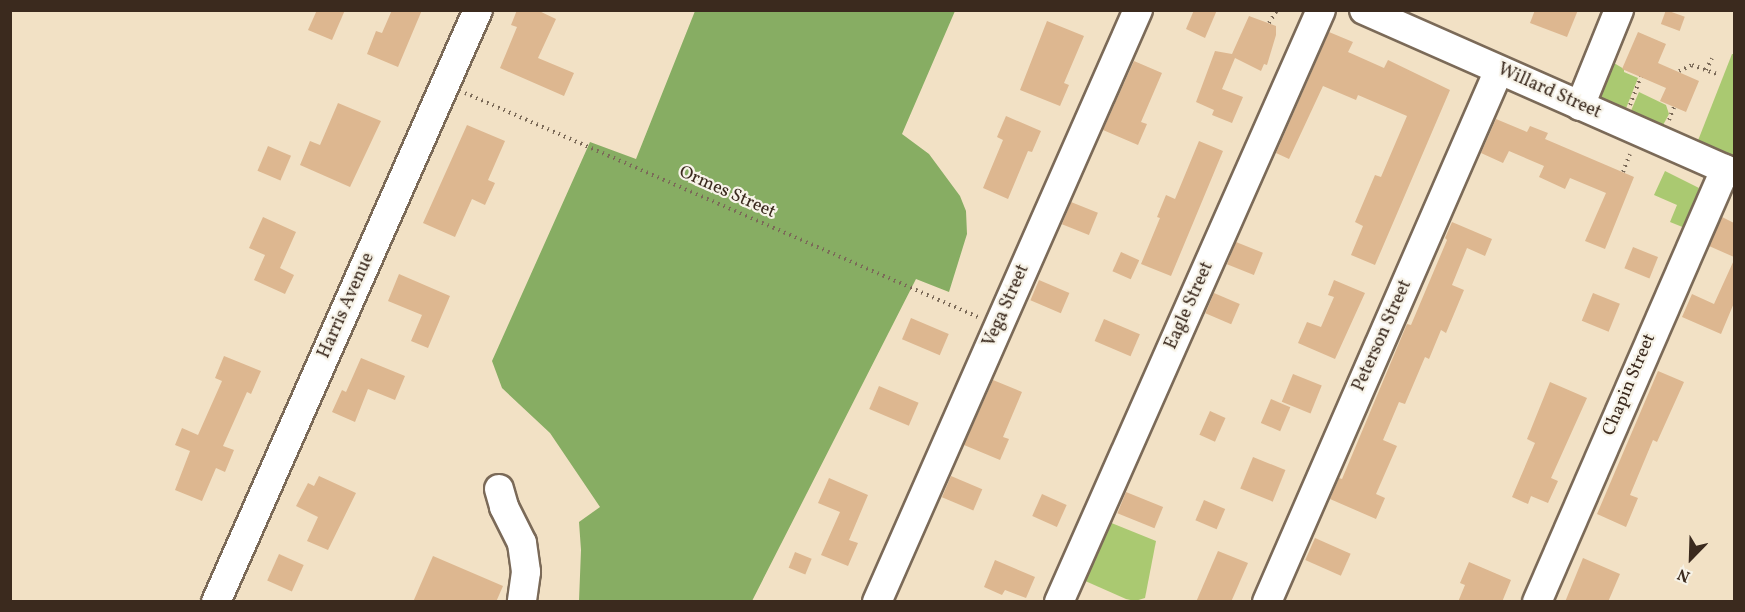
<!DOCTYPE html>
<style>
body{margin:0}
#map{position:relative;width:1745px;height:612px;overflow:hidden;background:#f2e1c5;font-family:Vollkorn,serif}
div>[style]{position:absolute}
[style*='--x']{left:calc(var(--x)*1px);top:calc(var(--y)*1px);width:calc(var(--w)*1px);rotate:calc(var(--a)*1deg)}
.green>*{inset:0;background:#aac971}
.forest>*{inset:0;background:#87ad63}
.building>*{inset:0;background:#ddb790;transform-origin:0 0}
.path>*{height:4px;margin-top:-2px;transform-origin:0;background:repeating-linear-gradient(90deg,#7b6a58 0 1.5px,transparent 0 6px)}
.roads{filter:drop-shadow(2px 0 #7b6a58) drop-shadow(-2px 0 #7b6a58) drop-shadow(0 2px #7b6a58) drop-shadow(0 -2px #7b6a58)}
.minor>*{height:28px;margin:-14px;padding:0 14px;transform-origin:14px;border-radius:14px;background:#fff}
span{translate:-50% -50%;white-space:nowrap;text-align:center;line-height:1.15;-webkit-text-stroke:4.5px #f7f3e8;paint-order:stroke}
.street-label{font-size:18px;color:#3b2a1e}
.frame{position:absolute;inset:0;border:12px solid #3b2a1e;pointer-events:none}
.north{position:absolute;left:1661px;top:528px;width:60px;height:60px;-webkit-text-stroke:4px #f7f3e8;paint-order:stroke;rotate:203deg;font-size:16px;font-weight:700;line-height:24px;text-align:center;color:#3b2a1e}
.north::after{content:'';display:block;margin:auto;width:21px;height:27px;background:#3b2a1e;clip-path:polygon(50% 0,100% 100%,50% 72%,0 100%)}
</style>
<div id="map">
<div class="green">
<div style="clip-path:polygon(1732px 54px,1734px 54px,1734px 159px,1697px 143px)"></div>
<div style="clip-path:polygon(1614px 63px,1624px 69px,1624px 72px,1638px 78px,1625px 111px,1599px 100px)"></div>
<div style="clip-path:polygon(1639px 92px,1666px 105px,1669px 114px,1662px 127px,1630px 113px)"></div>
<div style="clip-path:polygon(1665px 171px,1699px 188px,1685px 228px,1670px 222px,1677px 205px,1654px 195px)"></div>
<div style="clip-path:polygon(1109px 522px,1156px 541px,1145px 598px,1135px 601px,1126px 599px,1083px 580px)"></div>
</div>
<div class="forest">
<div style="clip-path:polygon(695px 11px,955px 11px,902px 134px,929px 154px,960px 196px,966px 211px,967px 234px,949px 292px,916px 279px,752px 601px,579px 601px,581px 550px,579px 522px,600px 507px,550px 433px,502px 388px,492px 361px,590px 142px,636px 159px)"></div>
</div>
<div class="building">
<div style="clip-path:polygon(317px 10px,345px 10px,332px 40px,308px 30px)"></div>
<div style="clip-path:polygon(392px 10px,422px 10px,398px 67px,367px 54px,376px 31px,382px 33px)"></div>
<div style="clip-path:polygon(517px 10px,537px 10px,556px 19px,538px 58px,574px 73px,564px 96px,500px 68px,517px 27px,511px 25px)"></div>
<div style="clip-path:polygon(1194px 10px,1217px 10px,1205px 38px,1186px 29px)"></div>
<div style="clip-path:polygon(1535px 10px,1578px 10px,1567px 37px,1530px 23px)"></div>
<div style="left:1666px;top:10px;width:20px;height:15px;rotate:20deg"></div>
<div style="clip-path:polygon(1249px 16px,1276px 26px,1276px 35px,1267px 65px,1264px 64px,1261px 71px,1235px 58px,1222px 89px,1243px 97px,1232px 123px,1212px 115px,1214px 110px,1196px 102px,1215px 51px,1232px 54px)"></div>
<div style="clip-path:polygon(1047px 21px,1084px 36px,1064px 83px,1069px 85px,1060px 106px,1020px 90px)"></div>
<div style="clip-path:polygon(1329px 32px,1353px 42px,1348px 52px,1384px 68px,1388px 60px,1450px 90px,1375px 265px,1351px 255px,1363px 226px,1355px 222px,1375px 175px,1381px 177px,1407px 116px,1358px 95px,1356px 100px,1323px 86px,1289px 159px,1276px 153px)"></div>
<div style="clip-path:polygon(1638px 32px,1666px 44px,1658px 63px,1699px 81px,1686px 112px,1660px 101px,1666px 88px,1622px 69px)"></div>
<div style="clip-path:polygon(1134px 61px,1162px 73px,1141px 122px,1147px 124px,1138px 145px,1103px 130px)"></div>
<div style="clip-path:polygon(338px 103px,381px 121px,350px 187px,300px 165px,310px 141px,320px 145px)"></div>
<div style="clip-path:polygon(1006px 116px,1041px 131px,1032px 152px,1028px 151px,1008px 199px,983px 188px,1003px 140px,997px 137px)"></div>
<div style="clip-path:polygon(1496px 119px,1527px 132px,1530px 126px,1548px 133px,1545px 139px,1634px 177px,1605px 249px,1585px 241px,1606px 193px,1570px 178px,1565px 189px,1539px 177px,1544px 166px,1509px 151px,1503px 163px,1481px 153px)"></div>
<div style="clip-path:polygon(467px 125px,505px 141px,488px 180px,495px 183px,485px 205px,472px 199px,455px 237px,423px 223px)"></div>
<div style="clip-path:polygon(1199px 141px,1223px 151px,1171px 276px,1141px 264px,1160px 218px,1157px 217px,1166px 195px,1175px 199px)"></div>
<div style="left:268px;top:146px;width:25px;height:27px;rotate:23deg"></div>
<div style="left:1071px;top:202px;width:29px;height:24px;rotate:22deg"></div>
<div style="clip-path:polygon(263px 217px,296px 232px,280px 268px,294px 275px,285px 294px,254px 280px,265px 255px,249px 248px)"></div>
<div style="clip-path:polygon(1722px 217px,1734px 223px,1734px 257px,1709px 246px)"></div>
<div style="clip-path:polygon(1452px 222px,1492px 239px,1485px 256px,1467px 248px,1452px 285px,1464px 290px,1446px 333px,1441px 330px,1429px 359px,1425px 357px,1405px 404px,1399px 402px,1383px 440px,1397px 446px,1376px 494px,1385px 498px,1376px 519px,1330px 499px,1339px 478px,1342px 479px,1407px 324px,1411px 325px,1447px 240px,1445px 238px)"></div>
<div style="left:1236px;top:242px;width:29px;height:24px;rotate:22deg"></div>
<div style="left:1633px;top:247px;width:27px;height:23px;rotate:22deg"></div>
<div style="left:1121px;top:252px;width:20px;height:21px;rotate:24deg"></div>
<div style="clip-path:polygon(1734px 260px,1734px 303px,1721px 334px,1682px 317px,1692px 294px,1714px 304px)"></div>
<div style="clip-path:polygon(399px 274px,450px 296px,428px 348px,411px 341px,422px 315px,388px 301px)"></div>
<div style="left:1039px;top:280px;width:33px;height:22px;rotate:23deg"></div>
<div style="clip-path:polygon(1334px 280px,1365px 293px,1335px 359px,1298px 343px,1307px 322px,1321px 327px,1334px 297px,1328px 295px)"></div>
<div style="left:1214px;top:293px;width:28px;height:22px;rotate:23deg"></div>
<div style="left:1593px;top:293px;width:29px;height:30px;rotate:22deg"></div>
<div style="left:911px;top:318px;width:41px;height:23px;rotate:23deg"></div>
<div style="left:1104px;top:319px;width:39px;height:24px;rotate:23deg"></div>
<div style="clip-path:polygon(224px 356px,261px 371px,251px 394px,247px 392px,223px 446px,234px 450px,225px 472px,216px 468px,202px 501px,175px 490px,190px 451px,175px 445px,182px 428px,198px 435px,222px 381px,215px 378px)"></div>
<div style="clip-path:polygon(361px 358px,405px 376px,395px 400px,368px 389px,355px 422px,332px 412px,342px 390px,346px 392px)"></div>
<div style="clip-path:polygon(1658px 371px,1684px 382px,1657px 442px,1653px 440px,1630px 495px,1638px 498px,1626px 527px,1597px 514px)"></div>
<div style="left:1293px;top:374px;width:31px;height:30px;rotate:22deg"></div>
<div style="clip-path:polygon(993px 380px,1022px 392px,1003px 437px,1009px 439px,1000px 460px,964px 445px)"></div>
<div style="clip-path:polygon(1550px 382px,1587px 398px,1551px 478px,1558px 481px,1548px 503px,1531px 496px,1528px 504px,1512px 497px,1535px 443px,1527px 439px)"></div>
<div style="left:879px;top:386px;width:43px;height:25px;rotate:23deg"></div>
<div style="left:1271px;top:399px;width:21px;height:26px;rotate:23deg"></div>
<div style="left:1210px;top:411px;width:17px;height:26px;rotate:24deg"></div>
<div style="left:1253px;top:457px;width:35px;height:34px;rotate:22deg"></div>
<div style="clip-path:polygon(319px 476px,356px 493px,328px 550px,307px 541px,318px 517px,296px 506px,308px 483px,314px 486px)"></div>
<div style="left:951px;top:476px;width:34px;height:23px;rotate:23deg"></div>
<div style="clip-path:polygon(829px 478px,868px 495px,849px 540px,858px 543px,848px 566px,821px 555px,840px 512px,818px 503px)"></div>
<div style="left:1126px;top:492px;width:40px;height:23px;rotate:22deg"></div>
<div style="left:1042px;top:494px;width:27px;height:24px;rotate:24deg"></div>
<div style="left:1204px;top:500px;width:23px;height:22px;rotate:23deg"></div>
<div style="left:1315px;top:538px;width:39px;height:24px;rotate:24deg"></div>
<div style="clip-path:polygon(1218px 551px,1248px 563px,1231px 602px,1196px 602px)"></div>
<div style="left:795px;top:552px;width:18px;height:17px;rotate:22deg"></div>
<div style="left:279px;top:554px;width:27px;height:29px;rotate:24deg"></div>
<div style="clip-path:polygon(433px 556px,503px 586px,496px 602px,413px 602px)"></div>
<div style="clip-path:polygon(1583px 558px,1620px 574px,1608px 602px,1565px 602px)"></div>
<div style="clip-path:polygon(995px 560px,1035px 577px,1026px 598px,1005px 590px,1002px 595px,984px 587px)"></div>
<div style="clip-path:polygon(1469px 562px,1511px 580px,1502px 602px,1458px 602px,1465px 585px,1460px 583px)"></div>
</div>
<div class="path">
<div style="--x:1269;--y:23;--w:15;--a:-58"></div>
<div style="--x:1706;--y:70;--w:13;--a:-63"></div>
<div style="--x:1679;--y:71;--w:14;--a:-25"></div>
<div style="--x:1692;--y:65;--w:29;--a:20"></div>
<div style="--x:465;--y:93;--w:560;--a:23.59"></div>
<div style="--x:1630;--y:105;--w:30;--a:-69"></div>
<div style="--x:1669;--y:120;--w:14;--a:-69"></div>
<div style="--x:1623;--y:172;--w:19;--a:-69"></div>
</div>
<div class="roads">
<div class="minor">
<div style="--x:1364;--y:10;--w:404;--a:23.8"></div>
<div style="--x:1580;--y:106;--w:104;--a:-67.9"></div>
<div style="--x:499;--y:489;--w:19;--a:74"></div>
<div style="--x:504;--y:507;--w:40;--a:63.4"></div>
<div style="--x:522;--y:543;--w:29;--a:82"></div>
<div style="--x:526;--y:572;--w:30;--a:98"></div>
<div style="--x:216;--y:602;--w:647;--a:-66.13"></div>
<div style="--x:877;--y:602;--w:647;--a:-66.21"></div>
<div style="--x:1059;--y:602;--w:647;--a:-66.13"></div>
<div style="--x:1267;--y:602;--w:580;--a:-66.44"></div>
<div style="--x:1537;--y:602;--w:472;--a:-66.5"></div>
</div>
</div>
<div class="street-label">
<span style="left:1549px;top:92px;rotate:24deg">Willard Street</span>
<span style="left:727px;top:193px;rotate:24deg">Ormes Street</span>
<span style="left:347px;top:306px;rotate:-66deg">Harris Avenue</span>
<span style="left:1007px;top:306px;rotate:-66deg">Vega Street</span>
<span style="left:1190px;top:306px;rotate:-66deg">Eagle Street</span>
<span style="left:1383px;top:336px;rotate:-66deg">Peterson Street</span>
<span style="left:1630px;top:385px;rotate:-67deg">Chapin Street</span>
</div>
<div class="frame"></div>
<div class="north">N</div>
</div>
